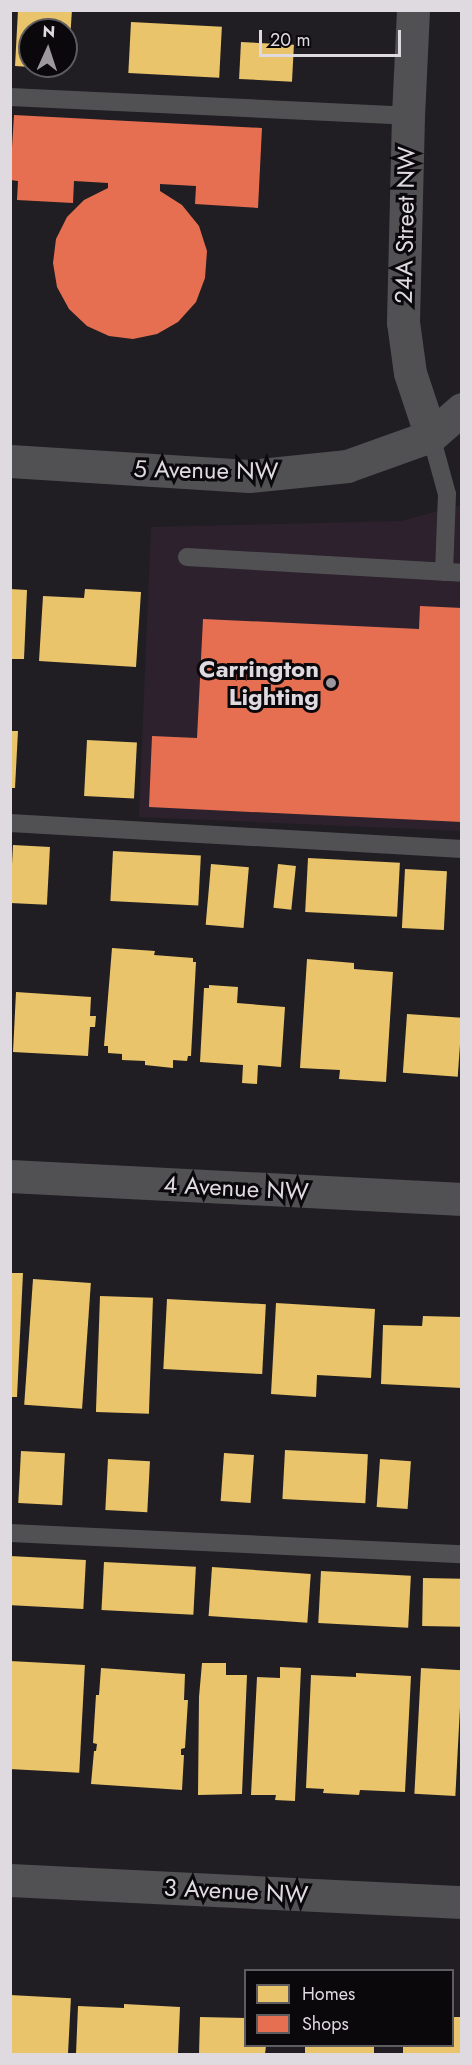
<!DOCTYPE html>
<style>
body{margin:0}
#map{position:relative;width:472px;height:2065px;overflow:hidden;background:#211e23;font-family:Jost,sans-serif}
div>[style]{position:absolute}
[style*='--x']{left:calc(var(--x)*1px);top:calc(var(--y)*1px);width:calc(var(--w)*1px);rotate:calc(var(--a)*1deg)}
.commercial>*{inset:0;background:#2c212d}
.homes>*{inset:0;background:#e9c46a;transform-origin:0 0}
.shops>*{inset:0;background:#e76f51}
.service>*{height:18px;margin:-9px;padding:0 9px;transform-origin:9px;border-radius:9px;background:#515153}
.minor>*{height:33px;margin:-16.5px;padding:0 16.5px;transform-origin:16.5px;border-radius:16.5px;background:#515153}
.dots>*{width:16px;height:16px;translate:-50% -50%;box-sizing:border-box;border:3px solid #0a080b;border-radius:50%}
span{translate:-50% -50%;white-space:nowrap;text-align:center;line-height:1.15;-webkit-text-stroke:6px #0a080b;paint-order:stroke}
.street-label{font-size:24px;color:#dedadf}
.poi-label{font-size:24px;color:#dedadf;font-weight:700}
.right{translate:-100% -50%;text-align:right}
.frame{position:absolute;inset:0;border:12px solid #dedadf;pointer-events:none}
.legend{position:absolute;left:244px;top:1969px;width:210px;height:78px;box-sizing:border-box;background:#0a080b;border:2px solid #5f5c60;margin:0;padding:8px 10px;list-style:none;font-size:18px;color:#dedadf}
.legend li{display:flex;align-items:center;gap:12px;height:30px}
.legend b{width:30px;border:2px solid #5f5c60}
.north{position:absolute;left:18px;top:18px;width:60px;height:60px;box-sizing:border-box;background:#0a080b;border:2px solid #5f5c60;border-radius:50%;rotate:3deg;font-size:16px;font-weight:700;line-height:24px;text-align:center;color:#dedadf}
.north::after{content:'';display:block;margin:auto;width:21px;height:27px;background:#9c989d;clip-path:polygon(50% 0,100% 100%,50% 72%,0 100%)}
.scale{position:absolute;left:259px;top:30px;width:142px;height:27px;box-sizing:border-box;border:3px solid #dedadf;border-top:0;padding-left:8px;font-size:18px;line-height:21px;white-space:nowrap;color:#dedadf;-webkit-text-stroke:4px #0a080b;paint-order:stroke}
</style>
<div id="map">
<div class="commercial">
<div style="clip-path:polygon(461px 505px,461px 831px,139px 817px,151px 527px,401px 521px)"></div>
</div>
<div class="homes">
<div style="clip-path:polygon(18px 10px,72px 10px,68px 69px,46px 68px,66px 66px,66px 30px,30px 30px,30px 67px,15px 66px)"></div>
<div style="left:131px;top:22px;width:91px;height:51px;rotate:3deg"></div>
<div style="left:241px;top:42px;width:53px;height:37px;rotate:3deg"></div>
<div style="clip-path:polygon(10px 589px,27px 590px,24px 659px,10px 659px)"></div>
<div style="clip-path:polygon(85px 589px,141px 592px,136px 667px,39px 661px,43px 596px,84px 598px)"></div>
<div style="clip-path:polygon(10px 731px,18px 731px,15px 788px,10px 788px)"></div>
<div style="left:87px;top:740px;width:50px;height:56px;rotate:3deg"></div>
<div style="left:13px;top:845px;width:37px;height:58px;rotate:3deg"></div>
<div style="left:113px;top:851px;width:88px;height:50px;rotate:3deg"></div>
<div style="left:308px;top:858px;width:92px;height:54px;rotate:3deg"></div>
<div style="left:211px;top:864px;width:38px;height:61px;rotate:5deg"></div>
<div style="left:278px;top:864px;width:18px;height:44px;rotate:6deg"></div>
<div style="left:405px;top:869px;width:42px;height:59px;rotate:3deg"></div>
<div style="clip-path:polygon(112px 948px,155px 951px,154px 955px,193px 958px,193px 962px,196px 962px,191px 1056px,188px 1056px,187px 1061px,173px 1060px,173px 1068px,145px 1065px,145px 1061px,122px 1060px,122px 1054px,108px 1053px,108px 1046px,104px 1046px)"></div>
<div style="clip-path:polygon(307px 959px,354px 963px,354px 969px,393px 972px,386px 1082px,339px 1079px,340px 1070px,300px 1068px)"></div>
<div style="clip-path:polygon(209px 985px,238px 987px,237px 1003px,285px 1007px,281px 1067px,258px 1065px,257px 1084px,242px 1083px,243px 1065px,200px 1062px,204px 988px,209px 988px)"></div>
<div style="clip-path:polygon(16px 992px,91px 997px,90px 1016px,96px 1016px,95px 1027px,90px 1027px,88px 1056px,13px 1052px)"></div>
<div style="left:407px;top:1014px;width:55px;height:59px;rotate:4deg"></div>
<div style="clip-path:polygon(10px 1273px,23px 1273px,17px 1397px,10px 1397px)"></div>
<div style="left:33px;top:1279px;width:58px;height:126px;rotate:4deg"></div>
<div style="left:100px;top:1296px;width:53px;height:116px;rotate:2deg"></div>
<div style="left:167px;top:1299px;width:99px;height:70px;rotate:3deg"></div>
<div style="clip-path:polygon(276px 1303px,375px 1309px,371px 1378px,317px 1375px,316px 1397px,271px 1394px)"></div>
<div style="clip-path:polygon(423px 1316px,462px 1317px,462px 1388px,381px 1384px,383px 1325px,422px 1326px)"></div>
<div style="left:285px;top:1450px;width:83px;height:49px;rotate:3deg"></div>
<div style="left:21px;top:1451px;width:44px;height:52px;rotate:3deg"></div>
<div style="left:224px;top:1453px;width:30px;height:48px;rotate:4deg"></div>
<div style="left:108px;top:1459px;width:42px;height:51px;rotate:3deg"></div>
<div style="left:380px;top:1459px;width:31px;height:48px;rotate:4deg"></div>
<div style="left:10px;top:1556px;width:76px;height:49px;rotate:3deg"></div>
<div style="left:104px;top:1562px;width:92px;height:48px;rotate:3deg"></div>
<div style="left:212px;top:1567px;width:99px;height:49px;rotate:4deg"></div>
<div style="left:321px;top:1571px;width:90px;height:52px;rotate:3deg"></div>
<div style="left:423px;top:1578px;width:39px;height:48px;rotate:1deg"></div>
<div style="left:10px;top:1661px;width:75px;height:108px;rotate:3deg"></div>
<div style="clip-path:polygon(202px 1663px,226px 1663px,226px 1675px,247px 1675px,242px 1794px,198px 1795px,199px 1697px)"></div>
<div style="clip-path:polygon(280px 1667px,301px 1668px,295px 1801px,275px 1800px,276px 1795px,251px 1795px,257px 1677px,280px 1678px)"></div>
<div style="clip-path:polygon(101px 1668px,185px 1674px,184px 1700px,188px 1700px,185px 1748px,181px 1749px,181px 1755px,184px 1755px,182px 1790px,91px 1784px,94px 1751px,96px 1751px,97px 1744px,93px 1743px,96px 1695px,99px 1695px)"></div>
<div style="left:421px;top:1668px;width:41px;height:126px;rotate:3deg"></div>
<div style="clip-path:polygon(356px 1673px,411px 1676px,405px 1792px,360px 1790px,359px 1795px,323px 1793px,324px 1789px,306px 1788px,311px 1675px,356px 1677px)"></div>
<div style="left:10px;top:1995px;width:61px;height:59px;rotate:3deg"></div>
<div style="clip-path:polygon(124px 2004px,180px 2007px,178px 2054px,76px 2054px,78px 2006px,124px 2008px)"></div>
<div style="clip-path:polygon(200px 2017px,246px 2018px,246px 2046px,266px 2046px,265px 2054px,199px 2054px)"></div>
<div style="clip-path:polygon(453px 2017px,462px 2017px,462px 2054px,403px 2054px,403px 2046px,452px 2046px)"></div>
<div style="left:305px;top:2046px;width:69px;height:8px"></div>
</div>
<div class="shops">
<div style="clip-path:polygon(14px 115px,262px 128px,258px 208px,195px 204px,196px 186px,160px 184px,160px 191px,182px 205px,199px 226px,207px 251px,205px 278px,196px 302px,178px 322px,157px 334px,133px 339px,109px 336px,87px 326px,69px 309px,57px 287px,53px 263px,56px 239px,67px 217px,84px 200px,108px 188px,108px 183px,74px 181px,73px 203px,17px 200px,18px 181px,10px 180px)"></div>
<div style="clip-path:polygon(420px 606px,462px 608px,462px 822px,149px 807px,152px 736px,197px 738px,203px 619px,419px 629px)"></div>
</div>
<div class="service">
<div style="--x:10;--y:97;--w:398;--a:2.7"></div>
<div style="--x:431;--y:436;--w:60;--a:74.6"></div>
<div style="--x:447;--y:494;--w:78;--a:92.2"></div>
<div style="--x:187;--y:557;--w:275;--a:3.3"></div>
<div style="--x:10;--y:823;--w:453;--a:3.3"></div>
<div style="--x:10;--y:1533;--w:452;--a:2.7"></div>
</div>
<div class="minor">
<div style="--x:413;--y:10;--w:106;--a:92.7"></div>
<div style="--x:408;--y:116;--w:206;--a:91.4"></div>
<div style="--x:403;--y:322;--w:51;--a:82.2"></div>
<div style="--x:410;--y:373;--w:66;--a:71.6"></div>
<div style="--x:10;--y:461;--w:239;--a:3.6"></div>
<div style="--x:249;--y:476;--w:99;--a:-5.8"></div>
<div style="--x:347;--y:466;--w:89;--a:-19.7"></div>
<div style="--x:431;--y:436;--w:41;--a:-41.1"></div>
<div style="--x:10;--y:1176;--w:453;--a:2.9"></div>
<div style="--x:10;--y:1880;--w:453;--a:2.8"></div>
</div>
<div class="dots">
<div style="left:331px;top:683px;background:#9c989d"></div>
</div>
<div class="street-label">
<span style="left:405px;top:225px;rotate:-89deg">24A Street NW</span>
<span style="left:206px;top:470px;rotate:1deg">5 Avenue NW</span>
<span style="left:236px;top:1188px;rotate:3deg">4 Avenue NW</span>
<span style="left:236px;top:1891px;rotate:3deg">3 Avenue NW</span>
</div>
<div class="poi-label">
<span class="right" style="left:319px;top:683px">Carrington<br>Lighting</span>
</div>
<div class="frame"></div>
<ul class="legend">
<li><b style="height:16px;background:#e9c46a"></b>Homes</li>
<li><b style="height:16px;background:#e76f51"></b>Shops</li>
</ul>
<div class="north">N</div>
<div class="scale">20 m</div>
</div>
